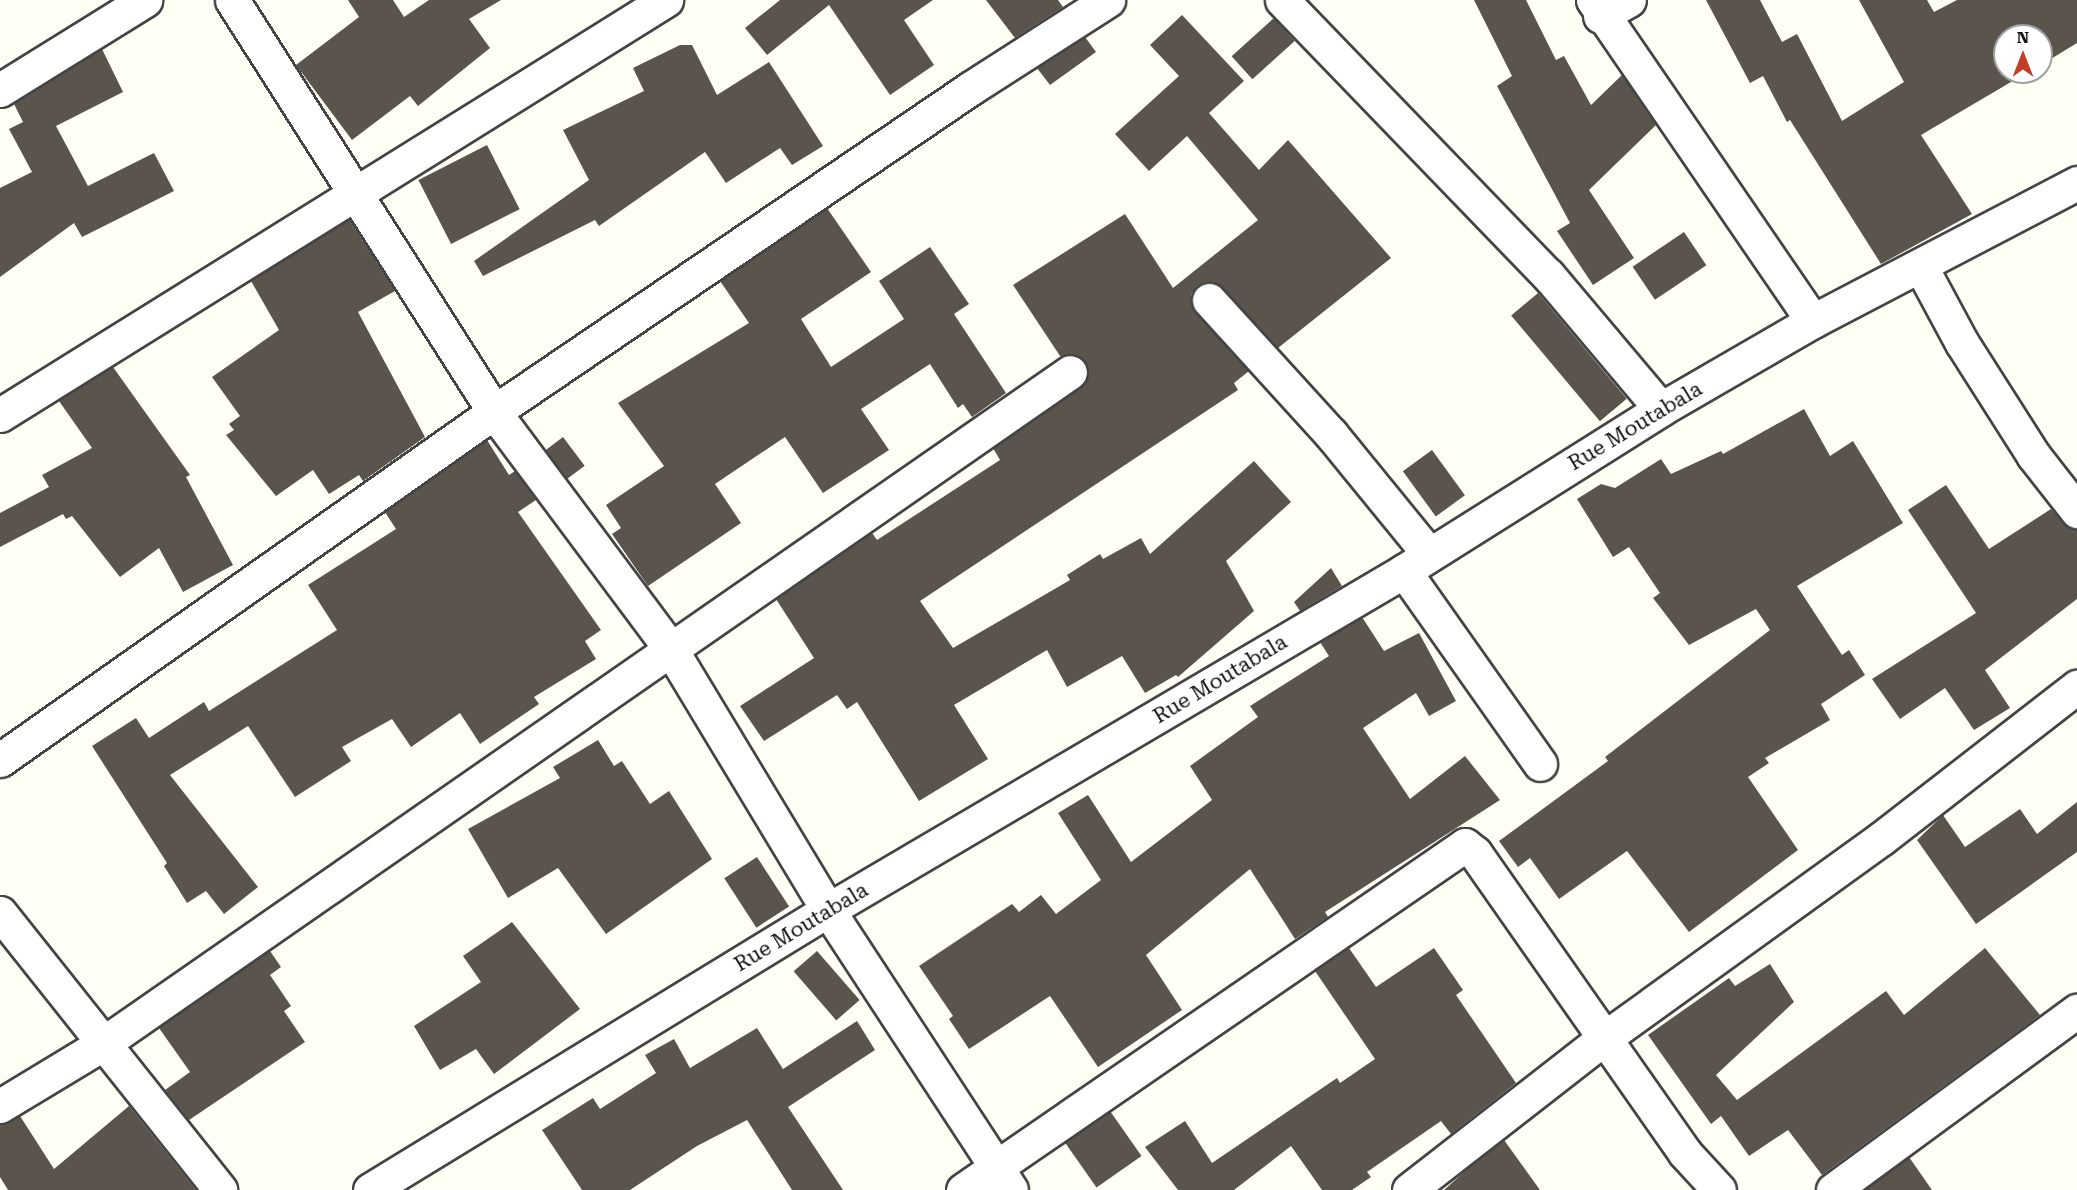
<!DOCTYPE html>
<style>
body{margin:0}
#map{position:relative;width:2077px;height:1190px;overflow:hidden;background:#fffff5;font-family:"Roboto Serif",serif}
div>[style]{position:absolute}
[style*='--x']{left:calc(var(--x)*1px);top:calc(var(--y)*1px);width:calc(var(--w)*1px);rotate:calc(var(--a)*1deg)}
.building>*{inset:0;background:#5a544d;transform-origin:0 0}
.roads{filter:drop-shadow(2px 0 #444) drop-shadow(-2px 0 #444) drop-shadow(0 2px #444) drop-shadow(0 -2px #444)}
.minor>*{height:33px;margin:-16.5px;padding:0 16.5px;transform-origin:16.5px;border-radius:16.5px;background:#fff}
span{translate:-50% -50%;white-space:nowrap;text-align:center;line-height:1.15;-webkit-text-stroke:6px #fff;paint-order:stroke}
.street-label{font-size:21px;color:#111}
.north{position:absolute;left:1993px;top:24px;width:60px;height:60px;box-sizing:border-box;background:#fff;border:2px solid #a0a0a0;border-radius:50%;rotate:0deg;font-size:16px;font-weight:700;line-height:24px;text-align:center;color:#111}
.north::after{content:'';display:block;margin:auto;width:21px;height:27px;background:#c13f28;clip-path:polygon(50% 0,100% 100%,50% 72%,0 100%)}
</style>
<div id="map">
<div class="building">
<div style="clip-path:polygon(348px 0,393px 0,404px 17px,429px 0,501px 0,469px 19px,490px 48px,418px 106px,410px 96px,352px 140px,296px 65px,359px 17px)"></div>
<div style="clip-path:polygon(780px 0,933px 0,904px 20px,934px 65px,890px 95px,829px 5px,767px 55px,745px 28px)"></div>
<div style="clip-path:polygon(986px 0,1058px 0,1063px 7px,1015px 38px)"></div>
<div style="clip-path:polygon(1474px 0,1526px 0,1556px 60px,1564px 56px,1591px 105px,1622px 75px,1656px 125px,1589px 190px,1634px 258px,1593px 285px,1557px 231px,1570px 223px,1497px 86px,1512px 76px)"></div>
<div style="clip-path:polygon(1706px 0,1760px 0,1782px 42px,1797px 34px,1842px 121px,1904px 82px,1859px 0,1927px 0,1934px 12px,1957px 0,2077px 0,2077px 43px,2041px 65px,2041px 36px,2005px 36px,2005px 72px,2028px 72px,1921px 135px,1972px 214px,1881px 264px,1790px 120px,1787px 122px,1763px 76px,1750px 83px)"></div>
<div style="clip-path:polygon(1182px 15px,1244px 81px,1209px 113px,1259px 170px,1288px 140px,1391px 258px,1278px 348px,1222px 287px,1206px 282px,1197px 286px,1191px 295px,1195px 312px,1249px 371px,1234px 383px,1238px 390px,920px 601px,953px 648px,1070px 580px,1067px 575px,1100px 554px,1103px 559px,1141px 538px,1150px 554px,1254px 461px,1291px 502px,1226px 561px,1254px 611px,1178px 677px,1176px 675px,1145px 693px,1122px 656px,1067px 687px,1047px 650px,954px 705px,988px 759px,919px 801px,857px 702px,847px 709px,837px 695px,764px 741px,740px 706px,814px 658px,776px 599px,872px 533px,877px 540px,1000px 460px,993px 448px,1087px 380px,1085px 361px,1077px 355px,1060px 356px,1013px 285px,1125px 214px,1173px 288px,1258px 220px,1187px 136px,1149px 171px,1115px 134px,1179px 76px,1150px 45px)"></div>
<div style="left:1274px;top:18px;width:31px;height:57px;rotate:48deg"></div>
<div style="clip-path:polygon(1085px 37px,1096px 52px,1050px 85px,1037px 68px)"></div>
<div style="clip-path:polygon(680px 45px,692px 45px,717px 95px,769px 62px,823px 146px,792px 165px,780px 148px,726px 183px,705px 152px,599px 226px,595px 220px,483px 276px,474px 261px,589px 180px,563px 130px,644px 91px,633px 68px)"></div>
<div style="clip-path:polygon(102px 49px,123px 92px,56px 126px,88px 186px,154px 153px,174px 191px,82px 237px,74px 223px,0 277px,0 188px,32px 172px,9px 129px,23px 122px,14px 104px)"></div>
<div style="left:487px;top:145px;width:72px;height:77px;rotate:63deg"></div>
<div style="clip-path:polygon(827px 208px,871px 272px,801px 319px,831px 367px,904px 319px,879px 281px,930px 247px,969px 304px,954px 314px,1006px 393px,972px 417px,963px 404px,958px 408px,930px 364px,861px 409px,889px 450px,823px 493px,785px 437px,715px 484px,741px 523px,648px 586px,612px 534px,621px 528px,606px 505px,664px 466px,618px 403px,749px 323px,720px 281px)"></div>
<div style="clip-path:polygon(349px 219px,395px 291px,358px 312px,425px 437px,363px 481px,359px 475px,329px 494px,313px 470px,276px 496px,226px 435px,234px 430px,229px 424px,240px 416px,212px 377px,279px 330px,251px 281px)"></div>
<div style="left:1684px;top:232px;width:40px;height:62px;rotate:56deg"></div>
<div style="left:1538px;top:293px;width:138px;height:35px;rotate:50deg"></div>
<div style="clip-path:polygon(113px 367px,190px 475px,186px 477px,233px 565px,183px 592px,159px 548px,120px 577px,72px 516px,66px 519px,63px 514px,0 547px,0 513px,49px 487px,42px 475px,92px 448px,59px 401px)"></div>
<div style="clip-path:polygon(1804px 409px,1830px 456px,1853px 441px,1903px 523px,1797px 586px,1842px 655px,1849px 650px,1865px 675px,1821px 704px,1830px 720px,1765px 758px,1769px 763px,1748px 777px,1798px 850px,1689px 932px,1627px 851px,1559px 899px,1530px 858px,1518px 867px,1499px 841px,1608px 761px,1605px 757px,1770px 630px,1756px 609px,1689px 645px,1653px 598px,1660px 593px,1629px 547px,1613px 557px,1577px 499px,1601px 484px,1615px 488px,1661px 459px,1671px 474px,1721px 451px,1723px 454px)"></div>
<div style="left:563px;top:437px;width:36px;height:22px;rotate:53deg"></div>
<div style="clip-path:polygon(487px 440px,509px 475px,515px 471px,536px 500px,518px 512px,601px 630px,585px 641px,596px 659px,534px 697px,539px 704px,480px 744px,460px 713px,411px 747px,392px 719px,342px 747px,351px 761px,295px 797px,248px 726px,170px 775px,258px 887px,224px 914px,206px 891px,187px 903px,164px 866px,167px 863px,92px 746px,136px 718px,149px 738px,204px 702px,209px 711px,337px 630px,308px 585px,396px 529px,385px 512px)"></div>
<div style="left:1432px;top:450px;width:56px;height:36px;rotate:54deg"></div>
<div style="clip-path:polygon(1946px 485px,1989px 549px,2051px 509px,2063px 523px,2077px 529px,2077px 599px,1985px 670px,2010px 708px,1974px 730px,1945px 688px,1900px 719px,1872px 679px,1976px 613px,1908px 510px)"></div>
<div style="clip-path:polygon(1331px 568px,1342px 586px,1300px 611px,1294px 602px)"></div>
<div style="clip-path:polygon(1362px 617px,1384px 651px,1419px 633px,1456px 701px,1429px 716px,1416px 693px,1363px 728px,1410px 799px,1465px 756px,1500px 800px,1325px 912px,1328px 917px,1295px 939px,1250px 869px,1146px 955px,1182px 1010px,1098px 1067px,1050px 996px,969px 1049px,949px 1019px,953px 1016px,919px 966px,1012px 904px,1019px 912px,1041px 895px,1056px 914px,1101px 880px,1058px 813px,1088px 795px,1131px 862px,1212px 800px,1190px 766px,1258px 717px,1250px 706px,1329px 656px,1320px 642px)"></div>
<div style="clip-path:polygon(598px 740px,614px 766px,622px 761px,650px 804px,669px 791px,712px 859px,606px 934px,558px 868px,508px 898px,468px 829px,560px 778px,553px 767px)"></div>
<div style="clip-path:polygon(2077px 802px,2077px 852px,1976px 924px,1917px 840px,1943px 815px,1965px 847px,2020px 809px,2037px 834px)"></div>
<div style="left:757px;top:857px;width:59px;height:39px;rotate:57deg"></div>
<div style="clip-path:polygon(512px 922px,580px 1009px,494px 1074px,476px 1049px,440px 1070px,414px 1026px,481px 982px,463px 956px)"></div>
<div style="clip-path:polygon(1349px 948px,1376px 987px,1434px 948px,1463px 990px,1456px 995px,1516px 1083px,1451px 1134px,1441px 1121px,1367px 1172px,1371px 1177px,1352px 1190px,1322px 1190px,1291px 1146px,1234px 1190px,1178px 1190px,1145px 1147px,1185px 1121px,1212px 1163px,1337px 1078px,1340px 1083px,1375px 1059px,1315px 971px)"></div>
<div style="clip-path:polygon(1985px 948px,2040px 1015px,1822px 1175px,1788px 1130px,1749px 1156px,1721px 1116px,1711px 1124px,1648px 1035px,1729px 978px,1735px 986px,1770px 964px,1794px 1002px,1716px 1075px,1737px 1100px,1886px 991px,1904px 1015px)"></div>
<div style="clip-path:polygon(270px 951px,281px 967px,270px 975px,291px 1006px,284px 1011px,305px 1042px,189px 1120px,165px 1090px,190px 1072px,159px 1028px)"></div>
<div style="left:817px;top:951px;width:65px;height:31px;rotate:49deg"></div>
<div style="clip-path:polygon(857px 1021px,875px 1050px,788px 1107px,843px 1190px,792px 1190px,747px 1120px,697px 1146px,630px 1190px,582px 1190px,542px 1130px,593px 1098px,600px 1109px,656px 1073px,645px 1055px,674px 1039px,690px 1068px,757px 1028px,783px 1069px)"></div>
<div style="clip-path:polygon(129px 1106px,196px 1190px,8px 1190px,0 1177px,0 1125px,20px 1116px,54px 1169px)"></div>
<div style="left:1110px;top:1111px;width:55px;height:55px;rotate:55deg"></div>
<div style="clip-path:polygon(1504px 1140px,1540px 1190px,1444px 1190px,1473px 1164px)"></div>
<div style="clip-path:polygon(1909px 1157px,1932px 1190px,1865px 1190px)"></div>
</div>
<div class="roads">
<div class="minor">
<div style="--x:232;--y:0;--w:488;--a:57.5"></div>
<div style="--x:494;--y:412;--w:294;--a:53.3"></div>
<div style="--x:670;--y:648;--w:306;--a:58.9"></div>
<div style="--x:828;--y:910;--w:334;--a:56.8"></div>
<div style="--x:1282;--y:0;--w:383;--a:46"></div>
<div style="--x:1548;--y:275;--w:175;--a:49.9"></div>
<div style="--x:1593;--y:0;--w:389;--a:55.6"></div>
<div style="--x:1600;--y:16;--w:33;--a:-29"></div>
<div style="--x:0;--y:90;--w:171;--a:-31.8"></div>
<div style="--x:1921;--y:267;--w:86;--a:61.7"></div>
<div style="--x:1962;--y:343;--w:134;--a:57.5"></div>
<div style="--x:2034;--y:456;--w:70;--a:52"></div>
<div style="--x:1209;--y:300;--w:181;--a:47.7"></div>
<div style="--x:1331;--y:434;--w:155;--a:50.8"></div>
<div style="--x:0;--y:415;--w:785;--a:-31.93"></div>
<div style="--x:1404;--y:571;--w:236;--a:54.8"></div>
<div style="--x:0;--y:760;--w:604;--a:-35.16"></div>
<div style="--x:494;--y:412;--w:577;--a:-34.19"></div>
<div style="--x:971;--y:88;--w:163;--a:-32.7"></div>
<div style="--x:0;--y:913;--w:354;--a:51.5"></div>
<div style="--x:0;--y:1106;--w:122;--a:-31.2"></div>
<div style="--x:104;--y:1043;--w:1176;--a:-34.78"></div>
<div style="--x:370;--y:1190;--w:537;--a:-31.44"></div>
<div style="--x:828;--y:910;--w:668;--a:-30.48"></div>
<div style="--x:1404;--y:571;--w:304;--a:-32.2"></div>
<div style="--x:1661;--y:409;--w:176;--a:-30.1"></div>
<div style="--x:1813;--y:321;--w:298;--a:-27.6"></div>
<div style="--x:963;--y:1190;--w:609;--a:-34.5"></div>
<div style="--x:1465;--y:845;--w:13;--a:39"></div>
<div style="--x:1475;--y:853;--w:366;--a:55"></div>
<div style="--x:1685;--y:1153;--w:50;--a:47.4"></div>
<div style="--x:1409;--y:1190;--w:244;--a:-37.9"></div>
<div style="--x:1602;--y:1040;--w:345;--a:-35.8"></div>
<div style="--x:1882;--y:838;--w:247;--a:-37.8"></div>
<div style="--x:1833;--y:1190;--w:303;--a:-36.3"></div>
</div>
</div>
<div class="street-label">
<span style="left:1635px;top:426px;rotate:-31deg">Rue Moutabala</span>
<span style="left:1220px;top:679px;rotate:-31deg">Rue Moutabala</span>
<span style="left:801px;top:927px;rotate:-31deg">Rue Moutabala</span>
</div>
<div class="north">N</div>
</div>
